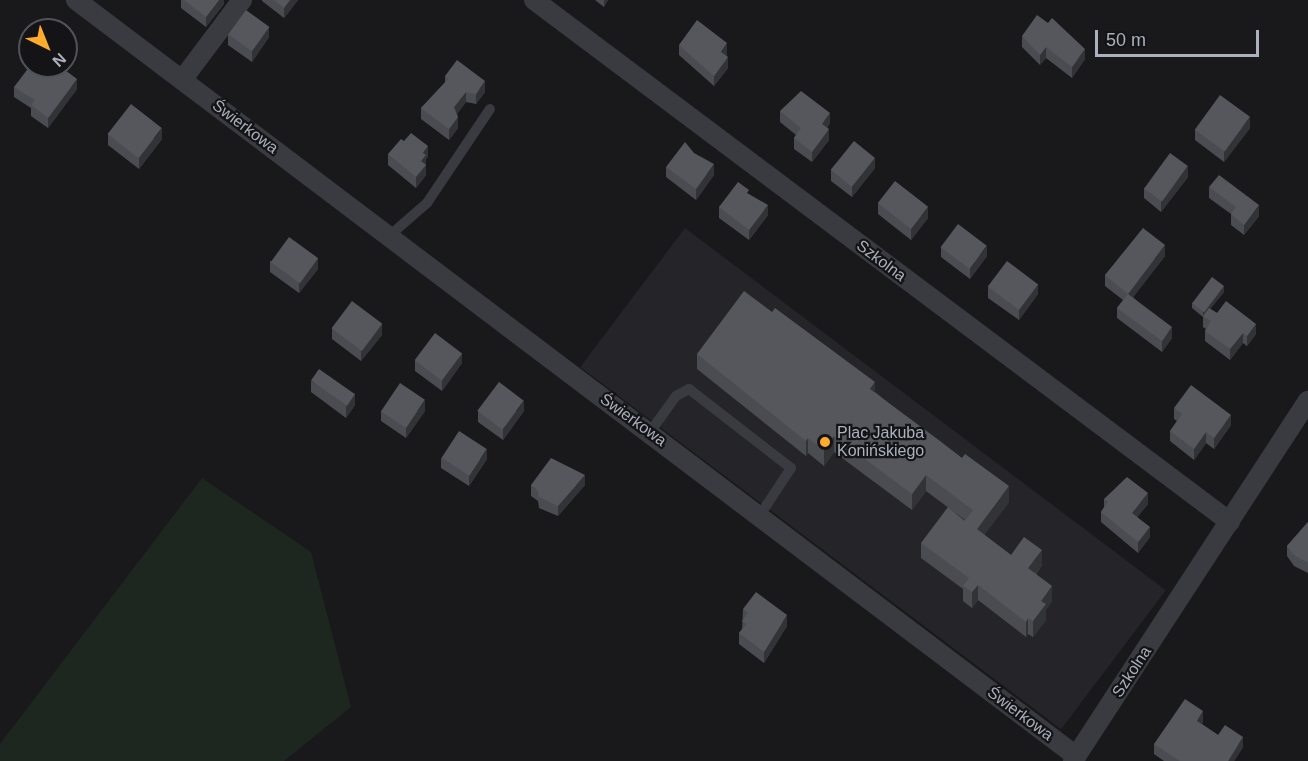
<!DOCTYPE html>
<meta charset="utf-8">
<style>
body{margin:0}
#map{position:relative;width:1308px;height:761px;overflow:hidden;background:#19191b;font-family:Arial,sans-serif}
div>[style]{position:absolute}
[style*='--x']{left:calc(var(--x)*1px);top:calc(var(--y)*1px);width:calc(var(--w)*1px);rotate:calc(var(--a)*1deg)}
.built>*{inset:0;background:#252529;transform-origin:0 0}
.green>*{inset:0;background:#1e271f}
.service>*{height:10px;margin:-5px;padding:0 5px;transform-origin:5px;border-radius:5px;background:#393b41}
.minor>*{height:20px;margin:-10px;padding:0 10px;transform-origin:10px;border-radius:10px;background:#393b41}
.wall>*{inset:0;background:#4a4c51}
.shaded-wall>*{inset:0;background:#323337}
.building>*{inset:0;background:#55575d;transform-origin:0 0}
.dots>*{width:16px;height:16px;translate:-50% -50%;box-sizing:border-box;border:3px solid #141417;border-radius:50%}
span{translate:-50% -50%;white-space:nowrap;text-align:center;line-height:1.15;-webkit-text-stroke:4.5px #141417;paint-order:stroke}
.street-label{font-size:16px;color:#aab1bc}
.poi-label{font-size:16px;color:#aab1bc}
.left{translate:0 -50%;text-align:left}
.north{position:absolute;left:18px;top:18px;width:60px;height:60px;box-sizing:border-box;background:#141417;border:2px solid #505359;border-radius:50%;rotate:137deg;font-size:16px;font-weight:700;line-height:24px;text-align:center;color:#aab1bc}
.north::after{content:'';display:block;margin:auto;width:21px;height:27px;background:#ffac2d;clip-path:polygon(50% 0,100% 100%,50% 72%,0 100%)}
.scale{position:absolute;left:1095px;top:30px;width:164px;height:27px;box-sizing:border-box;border:3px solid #aab1bc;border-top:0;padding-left:8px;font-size:18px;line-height:21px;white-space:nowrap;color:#aab1bc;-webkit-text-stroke:4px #141417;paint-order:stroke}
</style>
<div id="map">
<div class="built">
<div style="left:685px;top:228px;width:602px;height:174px;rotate:37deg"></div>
</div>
<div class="green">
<div style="clip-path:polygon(202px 478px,311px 552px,351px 707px,284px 761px,0 761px,0 744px)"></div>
</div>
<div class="service">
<div style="--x:388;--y:237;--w:52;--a:-41.1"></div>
<div style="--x:427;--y:203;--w:113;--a:-56.2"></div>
<div style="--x:650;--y:432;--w:44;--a:-54.2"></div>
<div style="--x:676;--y:396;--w:15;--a:-28"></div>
<div style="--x:689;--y:389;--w:129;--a:37.8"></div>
<div style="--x:791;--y:468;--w:56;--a:123.4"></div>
</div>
<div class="minor">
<div style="--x:76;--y:0;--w:1254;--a:37.09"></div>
<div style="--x:534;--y:0;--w:870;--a:36.87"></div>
<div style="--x:182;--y:80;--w:100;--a:-53.1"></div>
<div style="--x:1073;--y:761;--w:430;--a:-56.9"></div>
</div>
<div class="wall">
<div style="clip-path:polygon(181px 0,224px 0,224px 4px,206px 27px,181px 8px)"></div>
<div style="clip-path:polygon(262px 0,298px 0,284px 18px,262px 1px)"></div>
<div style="clip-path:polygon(595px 0,608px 0,604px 7px)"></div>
<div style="clip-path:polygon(228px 34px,269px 37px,252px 62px,228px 45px)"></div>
<div style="clip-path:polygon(1022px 36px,1085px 59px,1072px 78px,1046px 58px,1040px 65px,1022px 47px)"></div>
<div style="clip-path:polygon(679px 45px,727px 54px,726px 56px,728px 68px,714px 86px,679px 55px)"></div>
<div style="clip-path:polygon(35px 69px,77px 89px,48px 128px,31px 116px,31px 108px,14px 97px,14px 87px)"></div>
<div style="clip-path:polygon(445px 76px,485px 92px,476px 104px,466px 102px,457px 114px,458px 128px,449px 140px,421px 119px,421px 108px,445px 83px)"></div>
<div style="clip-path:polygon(780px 111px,830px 123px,827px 128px,829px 140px,812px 162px,794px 149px,794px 138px,796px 135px,780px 122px)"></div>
<div style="clip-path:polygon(1250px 128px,1224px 162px,1195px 140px,1195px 130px)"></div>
<div style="clip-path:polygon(108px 134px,162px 139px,139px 169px,108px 145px)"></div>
<div style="clip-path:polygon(388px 154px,428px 157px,426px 159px,426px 175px,416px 188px,388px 165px)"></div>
<div style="clip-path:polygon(666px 167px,714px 175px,696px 200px,666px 177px)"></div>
<div style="clip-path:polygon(875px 168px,852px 197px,831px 181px,831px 170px)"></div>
<div style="clip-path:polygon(1188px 177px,1161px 212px,1144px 198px,1144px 188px)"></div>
<div style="clip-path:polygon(1209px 187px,1259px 216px,1244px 235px,1231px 225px,1231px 214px,1209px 198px)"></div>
<div style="clip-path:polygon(749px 194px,768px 215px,749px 240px,719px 218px,719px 207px)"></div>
<div style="clip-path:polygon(878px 203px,928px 218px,911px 240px,878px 214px)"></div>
<div style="clip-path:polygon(941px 247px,987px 256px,970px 279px,941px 257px)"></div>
<div style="clip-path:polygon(1165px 256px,1133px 297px,1172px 338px,1162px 352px,1117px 318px,1117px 308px,1123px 300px,1105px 286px,1105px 275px)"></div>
<div style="clip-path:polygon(270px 261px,318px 269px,299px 293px,270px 272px)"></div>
<div style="clip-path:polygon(988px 287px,1038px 294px,1019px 320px,988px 298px)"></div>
<div style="clip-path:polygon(1224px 292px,1210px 309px,1256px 334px,1247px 346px,1243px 343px,1230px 360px,1205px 341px,1205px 331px,1206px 329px,1203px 327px,1203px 317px,1192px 308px,1192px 303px)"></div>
<div style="clip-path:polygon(332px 328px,382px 335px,361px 361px,332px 339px)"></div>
<div style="clip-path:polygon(697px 354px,875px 392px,1009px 502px,984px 535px,1011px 555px,1042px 565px,1036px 574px,1052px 601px,1046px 610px,1046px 620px,1033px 637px,1028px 634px,1026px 637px,978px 600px,972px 608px,963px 601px,963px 589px,921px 558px,921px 543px,965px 520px,926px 491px,912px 510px,834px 452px,824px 466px,808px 453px,806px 456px,697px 369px)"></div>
<div style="clip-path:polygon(415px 361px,462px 363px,442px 391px,415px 371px)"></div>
<div style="clip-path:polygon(311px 381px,355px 405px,346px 418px,311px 392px)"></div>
<div style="clip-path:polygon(1174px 408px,1231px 425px,1214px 449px,1206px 443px,1194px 460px,1170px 441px,1170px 431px,1177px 421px,1174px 419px)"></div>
<div style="clip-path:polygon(381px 411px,425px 411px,406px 438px,381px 421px)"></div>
<div style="clip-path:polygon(478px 411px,524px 411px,503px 440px,478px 422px)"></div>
<div style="clip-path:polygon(441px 458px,487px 459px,469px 486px,441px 468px)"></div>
<div style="clip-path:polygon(531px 485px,585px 485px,558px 516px,539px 508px,538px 501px,531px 496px)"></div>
<div style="clip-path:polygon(1104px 499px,1148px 504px,1137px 517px,1150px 537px,1138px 553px,1101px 522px,1101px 512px,1104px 507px)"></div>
<div style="clip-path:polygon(1308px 522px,1308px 573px,1294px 566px,1287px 556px,1287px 546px)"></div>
<div style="clip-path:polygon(743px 609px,787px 626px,764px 663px,739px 644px,739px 633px,742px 629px)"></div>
<div style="clip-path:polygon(1203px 721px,1202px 724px,1218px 735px,1243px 747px,1234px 761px,1164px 761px,1154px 754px,1154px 744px)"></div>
</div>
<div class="shaded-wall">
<div style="clip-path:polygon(219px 0,224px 0,224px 4px,206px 27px,206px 17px)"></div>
<div style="clip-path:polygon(290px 0,298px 0,284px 18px,284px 8px)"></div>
<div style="clip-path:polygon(604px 0,608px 0,604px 7px)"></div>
<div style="clip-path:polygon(269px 27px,269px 37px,252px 62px,252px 51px)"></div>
<div style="clip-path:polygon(727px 43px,727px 54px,721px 63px,721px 52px)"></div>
<div style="clip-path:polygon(1046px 47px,1046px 58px,1040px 65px,1040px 55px)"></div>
<div style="clip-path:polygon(1085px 49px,1085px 59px,1072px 78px,1072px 67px)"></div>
<div style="clip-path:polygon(728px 57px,728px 68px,714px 86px,714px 76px)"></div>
<div style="clip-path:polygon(77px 79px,77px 89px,48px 128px,48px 118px)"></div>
<div style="clip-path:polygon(485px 81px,485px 92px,476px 104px,476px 94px)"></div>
<div style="clip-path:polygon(466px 92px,466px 102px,454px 118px,454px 107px)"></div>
<div style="clip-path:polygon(830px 113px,830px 123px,822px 134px,822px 124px)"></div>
<div style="clip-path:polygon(458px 117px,458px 128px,449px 140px,449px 129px)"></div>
<div style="clip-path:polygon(1250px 117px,1250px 128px,1224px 162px,1224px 151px)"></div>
<div style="clip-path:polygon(162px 128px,162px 139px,139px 169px,139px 158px)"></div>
<div style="clip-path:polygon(829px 129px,829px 140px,812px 162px,812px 152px)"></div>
<div style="clip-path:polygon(428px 146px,428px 157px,426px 159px,426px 175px,416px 188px,416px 177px,421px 161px,423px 153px)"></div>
<div style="clip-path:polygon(875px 158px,875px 168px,852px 197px,852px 186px)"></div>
<div style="clip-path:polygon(714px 164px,714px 175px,696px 200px,696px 189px)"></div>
<div style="clip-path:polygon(1188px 166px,1188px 177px,1161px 212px,1161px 201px)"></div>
<div style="clip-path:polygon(768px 205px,768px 215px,749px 240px,749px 230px)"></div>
<div style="clip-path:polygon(1259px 205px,1259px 216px,1244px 235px,1244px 225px)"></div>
<div style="clip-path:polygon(928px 207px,928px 218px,911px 240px,911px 229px)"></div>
<div style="clip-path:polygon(1165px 245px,1165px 256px,1128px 304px,1128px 294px)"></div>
<div style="clip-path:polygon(987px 246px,987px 256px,970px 279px,970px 268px)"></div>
<div style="clip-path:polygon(318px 258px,318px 269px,299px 293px,299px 283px)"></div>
<div style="clip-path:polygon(1038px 284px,1038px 294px,1019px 320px,1019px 309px)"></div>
<div style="clip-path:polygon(1224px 286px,1224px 292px,1203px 317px,1203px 312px)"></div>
<div style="clip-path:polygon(382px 324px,382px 335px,361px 361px,361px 351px)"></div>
<div style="clip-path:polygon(1256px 324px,1256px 334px,1247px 346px,1247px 336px)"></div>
<div style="clip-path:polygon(1172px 327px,1172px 338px,1162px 352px,1162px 341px)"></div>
<div style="clip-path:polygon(1243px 333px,1243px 343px,1230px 360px,1230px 349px)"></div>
<div style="clip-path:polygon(462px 353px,462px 363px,442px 391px,442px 380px)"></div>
<div style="clip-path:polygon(875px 382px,875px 398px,870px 389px)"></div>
<div style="clip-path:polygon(355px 394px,355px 405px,346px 418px,346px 407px)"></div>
<div style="clip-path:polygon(425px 400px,425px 411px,406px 438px,406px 428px)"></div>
<div style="clip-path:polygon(524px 401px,524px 411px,503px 440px,503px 429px)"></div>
<div style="clip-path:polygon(1231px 415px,1231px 425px,1214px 449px,1214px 438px)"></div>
<div style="clip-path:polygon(1206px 432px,1206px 443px,1194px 460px,1194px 449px)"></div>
<div style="clip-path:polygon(834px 436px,834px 452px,824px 466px,824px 450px)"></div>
<div style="clip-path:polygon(808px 438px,808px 453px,806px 456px,806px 441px)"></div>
<div style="clip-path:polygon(487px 449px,487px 459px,469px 486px,469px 476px)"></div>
<div style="clip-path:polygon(585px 475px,585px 485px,558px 516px,558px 506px)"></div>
<div style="clip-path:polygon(926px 475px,926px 491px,912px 510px,912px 494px)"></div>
<div style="clip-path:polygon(1009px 486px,1009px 502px,977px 545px,977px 529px)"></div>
<div style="clip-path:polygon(1148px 493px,1148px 504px,1132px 524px,1132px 513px)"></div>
<div style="clip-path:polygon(1150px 527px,1150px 537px,1138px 553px,1138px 542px)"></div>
<div style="clip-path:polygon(1042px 550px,1042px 565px,1028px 583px,1028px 568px)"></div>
<div style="clip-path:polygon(978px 585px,978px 600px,972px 608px,972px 592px)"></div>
<div style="clip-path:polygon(1052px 586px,1052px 601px,1046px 610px,1046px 620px,1033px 637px,1033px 621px,1041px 601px)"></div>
<div style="clip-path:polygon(787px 615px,787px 626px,764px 663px,764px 652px)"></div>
<div style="clip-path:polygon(1028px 618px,1028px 634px,1026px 637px,1026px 622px)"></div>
<div style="clip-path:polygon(1203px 711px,1203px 721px,1197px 732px,1197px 721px)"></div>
<div style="clip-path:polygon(1243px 737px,1243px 747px,1234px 761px,1228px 761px)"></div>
</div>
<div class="building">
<div style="clip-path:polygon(184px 0,219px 0,206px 17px)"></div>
<div style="clip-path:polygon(274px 0,290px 0,284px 8px)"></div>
<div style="left:246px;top:10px;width:29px;height:30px;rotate:36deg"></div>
<div style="clip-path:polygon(1037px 15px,1048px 23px,1052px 18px,1085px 49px,1072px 67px,1046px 47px,1040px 55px,1022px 36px)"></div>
<div style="clip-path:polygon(697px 20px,727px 43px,721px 52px,728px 57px,714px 76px,679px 45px)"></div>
<div style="clip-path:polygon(457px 60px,485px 81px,476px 94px,466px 92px,454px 107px,458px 117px,449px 129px,421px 108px,448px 79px,445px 76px)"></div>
<div style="clip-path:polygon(30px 66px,35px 69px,37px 66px,52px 66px,57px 71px,61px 67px,77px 79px,48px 118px,31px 105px,35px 100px,14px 87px)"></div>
<div style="clip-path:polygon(801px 91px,830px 113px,822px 124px,829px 129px,812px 152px,794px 138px,801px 128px,780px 111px)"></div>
<div style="left:1220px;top:95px;width:37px;height:43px;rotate:36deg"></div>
<div style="left:131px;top:104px;width:39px;height:38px;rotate:38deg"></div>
<div style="clip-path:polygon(411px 133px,428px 146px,423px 153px,426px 155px,421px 161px,426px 165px,416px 177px,388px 154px,401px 139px,404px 141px)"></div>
<div style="left:854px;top:141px;width:27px;height:37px;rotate:39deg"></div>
<div style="clip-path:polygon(685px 142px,694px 153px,714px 164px,696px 189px,666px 167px)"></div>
<div style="left:1170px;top:153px;width:22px;height:44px;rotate:36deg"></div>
<div style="clip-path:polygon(1219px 175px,1259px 205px,1244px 225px,1231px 214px,1236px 207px,1209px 187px)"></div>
<div style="left:895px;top:181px;width:42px;height:28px;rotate:38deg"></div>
<div style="clip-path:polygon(738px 182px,749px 190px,747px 193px,768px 205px,749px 230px,719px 207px)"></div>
<div style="left:958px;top:224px;width:36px;height:29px;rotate:37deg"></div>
<div style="clip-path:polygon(1143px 228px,1165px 245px,1128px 294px,1172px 327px,1162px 341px,1117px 308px,1128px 294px,1105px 275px)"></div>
<div style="left:289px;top:237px;width:36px;height:31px;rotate:36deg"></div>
<div style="left:1007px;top:261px;width:39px;height:32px;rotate:37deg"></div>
<div style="left:1212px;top:277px;width:15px;height:33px;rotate:37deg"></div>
<div style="clip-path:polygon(744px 291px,772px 312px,775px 308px,875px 382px,870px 389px,940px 441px,962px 458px,965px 454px,1009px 486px,977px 529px,1011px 555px,1024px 537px,1042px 550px,1028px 568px,1052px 586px,1041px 601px,1046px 604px,1033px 621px,1028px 618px,1026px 622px,978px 585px,972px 592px,963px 586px,969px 578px,921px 543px,948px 507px,965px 521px,973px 510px,926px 475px,912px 494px,834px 436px,824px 450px,808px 438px,806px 441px,697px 354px)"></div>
<div style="left:352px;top:301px;width:38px;height:34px;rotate:37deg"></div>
<div style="clip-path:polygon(1226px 301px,1256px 324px,1247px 336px,1243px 333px,1230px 349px,1205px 331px,1211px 321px,1203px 316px,1209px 308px,1217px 313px)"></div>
<div style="left:435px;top:333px;width:34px;height:34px;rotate:37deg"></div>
<div style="left:319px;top:369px;width:44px;height:14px;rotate:35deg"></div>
<div style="left:499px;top:382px;width:31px;height:36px;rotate:37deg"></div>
<div style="left:400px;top:383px;width:30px;height:34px;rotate:34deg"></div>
<div style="clip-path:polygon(1191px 385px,1231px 415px,1214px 438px,1206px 432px,1194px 449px,1170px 431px,1182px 414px,1174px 408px)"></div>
<div style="left:459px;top:431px;width:33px;height:32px;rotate:33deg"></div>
<div style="clip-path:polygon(551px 458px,585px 475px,558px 506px,539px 497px,538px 491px,531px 485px)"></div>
<div style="clip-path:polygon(1127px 477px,1148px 493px,1132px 513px,1150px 527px,1138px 542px,1101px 512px,1108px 502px,1104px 499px)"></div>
<div style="clip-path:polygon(1308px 522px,1308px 563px,1294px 555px,1287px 546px)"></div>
<div style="clip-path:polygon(756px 592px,787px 615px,764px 652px,739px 633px,747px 624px,742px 621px,748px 613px,743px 609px)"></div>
<div style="clip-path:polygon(1185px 699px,1203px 711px,1197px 721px,1218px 735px,1225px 725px,1243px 737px,1228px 761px,1180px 761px,1154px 744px)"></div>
</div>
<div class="dots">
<div style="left:825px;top:442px;background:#ffac2d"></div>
</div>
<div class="street-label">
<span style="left:245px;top:127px;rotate:37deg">Świerkowa</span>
<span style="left:881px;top:261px;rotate:37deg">Szkolna</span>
<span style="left:633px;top:420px;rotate:36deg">Świerkowa</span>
<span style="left:1132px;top:672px;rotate:-57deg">Szkolna</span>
<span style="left:1020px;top:714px;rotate:37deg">Świerkowa</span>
</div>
<div class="poi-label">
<span class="left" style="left:837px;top:442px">Plac Jakuba<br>Konińskiego</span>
</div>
<div class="north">N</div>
<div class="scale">50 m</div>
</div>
